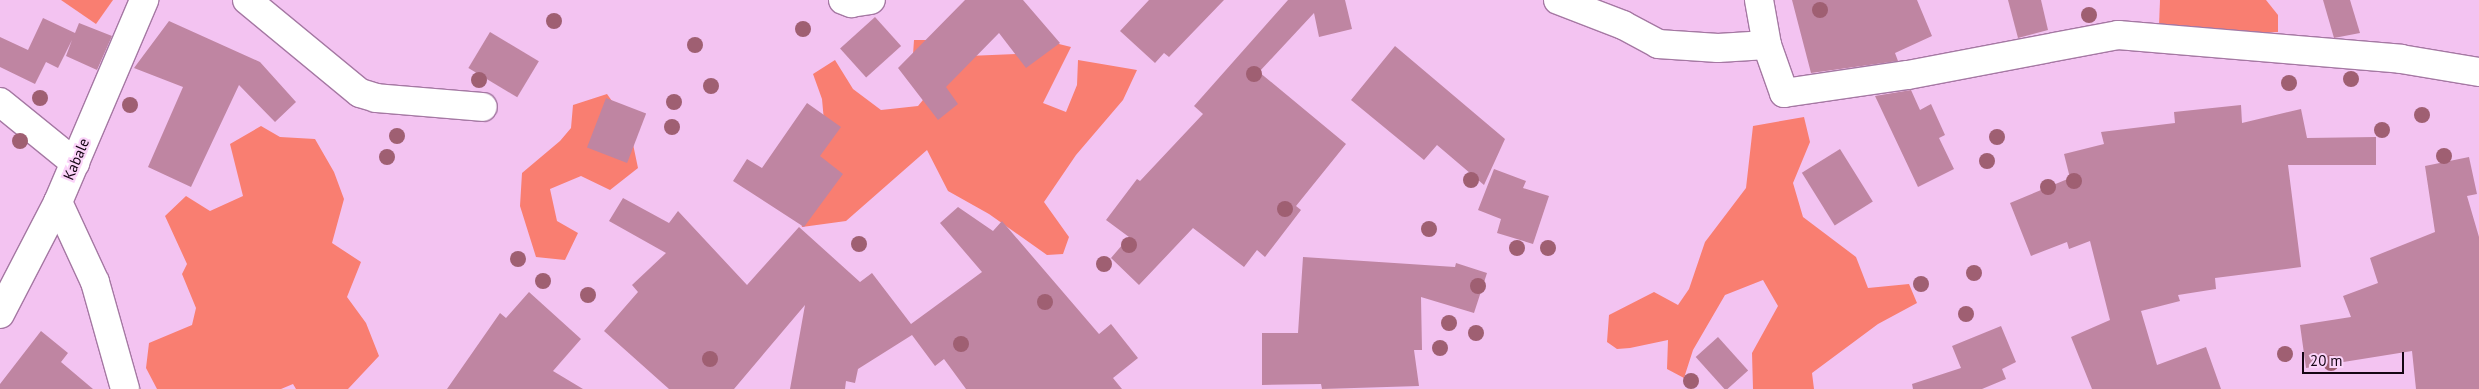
<!DOCTYPE html>
<style>
body{margin:0}
#map{position:relative;width:2479px;height:389px;overflow:hidden;background:#f3c3f1;font-family:"PT Sans",sans-serif}
div>[style]{position:absolute}
[style*='--x']{left:calc(var(--x)*1px);top:calc(var(--y)*1px);width:calc(var(--w)*1px);rotate:calc(var(--a)*1deg)}
.forest>*{inset:0;background:#f97e71}
.building>*{inset:0;background:#bf85a2;transform-origin:0 0}
.roads{filter:drop-shadow(1px 0 #a578a3) drop-shadow(-1px 0 #a578a3) drop-shadow(0 1px #a578a3) drop-shadow(0 -1px #a578a3)}
.minor>*{height:28px;margin:-14px;padding:0 14px;transform-origin:14px;border-radius:14px;background:#fff}
.tertiary>*{height:28px;margin:-14px;padding:0 14px;transform-origin:14px;border-radius:14px;background:#fff}
.trees>*{width:16px;height:16px;margin:-8px;border-radius:50%;background:#9f5f72}
span{translate:-50% -50%;white-space:nowrap;text-align:center;line-height:1.15;-webkit-text-stroke:4.5px #fbd3f9;paint-order:stroke}
.street-label{font-size:15px;color:#150514}
.scale{position:absolute;left:2302px;top:352px;width:102px;height:22px;box-sizing:border-box;border:2px solid #150514;border-top:0;padding-left:6px;font-size:15px;line-height:18px;white-space:nowrap;color:#150514;-webkit-text-stroke:4px #fbd3f9;paint-order:stroke}
</style>
<div id="map">
<div class="forest">
<div style="clip-path:polygon(61px 0,113px 0,96px 24px)"></div>
<div style="clip-path:polygon(2160px 0,2266px 0,2278px 15px,2278px 32px,2234px 34px,2159px 26px)"></div>
<div style="clip-path:polygon(914px 40px,947px 40px,968px 56px,1016px 54px,1047px 41px,1071px 47px,1043px 103px,1066px 112px,1077px 85px,1078px 60px,1137px 70px,1123px 100px,1076px 155px,1044px 202px,1069px 237px,1063px 254px,1047px 255px,989px 214px,948px 191px,927px 150px,846px 221px,802px 227px,794px 188px,826px 143px,822px 99px,813px 74px,835px 60px,853px 89px,881px 110px,918px 106px,932px 89px,912px 69px)"></div>
<div style="clip-path:polygon(607px 94px,629px 125px,638px 168px,610px 190px,581px 176px,550px 189px,557px 221px,578px 233px,565px 260px,536px 257px,520px 206px,522px 173px,560px 141px,571px 128px,573px 105px)"></div>
<div style="clip-path:polygon(1804px 117px,1810px 142px,1793px 183px,1803px 217px,1856px 257px,1868px 288px,1909px 284px,1917px 303px,1878px 324px,1812px 373px,1814px 389px,1753px 389px,1752px 353px,1778px 306px,1763px 280px,1725px 295px,1693px 350px,1684px 378px,1667px 369px,1668px 340px,1630px 348px,1617px 349px,1607px 342px,1609px 315px,1654px 292px,1678px 305px,1689px 289px,1705px 242px,1746px 188px,1753px 126px)"></div>
<div style="clip-path:polygon(261px 126px,280px 137px,315px 139px,334px 172px,344px 199px,332px 243px,361px 262px,347px 297px,366px 323px,379px 356px,348px 389px,296px 389px,293px 384px,281px 389px,157px 389px,146px 368px,149px 343px,192px 325px,196px 308px,182px 274px,187px 264px,165px 216px,186px 196px,210px 211px,243px 196px,230px 144px)"></div>
</div>
<div class="building">
<div style="clip-path:polygon(965px 0,1023px 0,1060px 43px,1026px 68px,999px 33px,946px 87px,958px 104px,938px 120px,898px 68px)"></div>
<div style="clip-path:polygon(1149px 0,1224px 0,1169px 57px,1164px 53px,1155px 63px,1120px 31px)"></div>
<div style="clip-path:polygon(1288px 0,1345px 0,1352px 29px,1319px 37px,1314px 13px,1259px 72px,1346px 144px,1296px 206px,1301px 210px,1265px 257px,1257px 250px,1244px 267px,1193px 228px,1139px 285px,1111px 258px,1129px 237px,1106px 220px,1137px 179px,1140px 181px,1203px 114px,1194px 106px)"></div>
<div style="clip-path:polygon(1792px 0,1917px 0,1932px 36px,1895px 53px,1898px 61px,1811px 73px)"></div>
<div style="clip-path:polygon(2008px 0,2041px 0,2048px 30px,2018px 38px)"></div>
<div style="clip-path:polygon(2323px 0,2350px 0,2360px 33px,2334px 38px)"></div>
<div style="left:875px;top:17px;width:39px;height:47px;rotate:48deg"></div>
<div style="clip-path:polygon(43px 18px,75px 33px,79px 23px,112px 36px,97px 70px,66px 56px,72px 40px,58px 68px,46px 62px,35px 84px,0 67px,0 37px,28px 50px)"></div>
<div style="clip-path:polygon(169px 21px,260px 62px,296px 102px,275px 122px,239px 85px,191px 187px,148px 167px,183px 87px,134px 68px)"></div>
<div style="left:490px;top:32px;width:57px;height:42px;rotate:31deg"></div>
<div style="clip-path:polygon(1395px 46px,1505px 139px,1484px 185px,1437px 145px,1424px 160px,1351px 100px)"></div>
<div style="clip-path:polygon(1911px 90px,1920px 110px,1931px 104px,1945px 135px,1939px 138px,1954px 169px,1918px 187px,1875px 96px)"></div>
<div style="left:606px;top:98px;width:43px;height:53px;rotate:21deg"></div>
<div style="clip-path:polygon(807px 103px,841px 127px,820px 156px,843px 174px,804px 227px,733px 181px,747px 159px,762px 168px)"></div>
<div style="clip-path:polygon(2241px 105px,2242px 123px,2301px 109px,2307px 138px,2376px 137px,2376px 165px,2288px 165px,2301px 267px,2215px 278px,2216px 289px,2178px 295px,2180px 301px,2141px 311px,2157px 365px,2206px 347px,2221px 389px,2092px 389px,2071px 337px,2110px 320px,2090px 241px,2069px 249px,2067px 242px,2031px 256px,2010px 203px,2070px 178px,2064px 154px,2104px 144px,2101px 132px,2175px 123px,2174px 112px)"></div>
<div style="left:1840px;top:149px;width:62px;height:45px;rotate:58deg"></div>
<div style="clip-path:polygon(2469px 157px,2477px 194px,2467px 196px,2479px 237px,2479px 389px,2416px 389px,2412px 351px,2306px 368px,2300px 325px,2351px 317px,2343px 296px,2378px 283px,2370px 258px,2435px 232px,2425px 166px)"></div>
<div style="clip-path:polygon(1494px 169px,1526px 181px,1523px 188px,1549px 196px,1533px 244px,1497px 233px,1501px 219px,1478px 210px)"></div>
<div style="clip-path:polygon(623px 198px,669px 223px,678px 211px,747px 285px,799px 227px,860px 282px,872px 273px,911px 324px,982px 272px,940px 223px,958px 207px,993px 231px,1002px 221px,1099px 334px,1111px 324px,1138px 358px,1113px 378px,1122px 389px,966px 389px,944px 359px,935px 366px,912px 335px,858px 369px,855px 383px,846px 381px,845px 389px,790px 389px,805px 305px,734px 389px,669px 389px,604px 331px,638px 292px,632px 285px,666px 253px,609px 221px)"></div>
<div style="clip-path:polygon(1303px 257px,1455px 267px,1456px 263px,1487px 273px,1474px 313px,1421px 297px,1422px 350px,1414px 350px,1419px 386px,1322px 389px,1321px 384px,1262px 385px,1262px 333px,1298px 333px)"></div>
<div style="clip-path:polygon(529px 292px,581px 339px,553px 371px,583px 389px,447px 389px,500px 313px,506px 318px)"></div>
<div style="clip-path:polygon(2001px 326px,2016px 362px,2002px 369px,2006px 379px,1982px 389px,1913px 389px,1912px 384px,1961px 368px,1952px 346px)"></div>
<div style="clip-path:polygon(41px 331px,68px 353px,61px 362px,93px 389px,0 389px,0 384px)"></div>
<div style="left:1718px;top:337px;width:45px;height:30px;rotate:48deg"></div>
</div>
<div class="roads">
<div class="minor">
<div style="--x:247;--y:0;--w:146;--a:39.5"></div>
<div style="--x:360;--y:93;--w:17;--a:17"></div>
<div style="--x:376;--y:98;--w:107;--a:4.8"></div>
<div style="--x:843;--y:0;--w:9;--a:21"></div>
<div style="--x:851;--y:3;--w:20;--a:-9"></div>
<div style="--x:1558;--y:0;--w:70;--a:21"></div>
<div style="--x:1623;--y:25;--w:40;--a:28"></div>
<div style="--x:1658;--y:44;--w:60;--a:3.8"></div>
<div style="--x:1718;--y:48;--w:49;--a:-3.5"></div>
<div style="--x:1759;--y:0;--w:46;--a:79.9"></div>
<div style="--x:1767;--y:45;--w:51;--a:70.5"></div>
<div style="--x:1784;--y:93;--w:125;--a:-8.3"></div>
<div style="--x:1908;--y:75;--w:214;--a:-10.8"></div>
<div style="--x:2118;--y:35;--w:284;--a:4.8"></div>
<div style="--x:2401;--y:59;--w:79;--a:9.5"></div>
<div style="--x:0;--y:102;--w:97;--a:39.1"></div>
<div style="--x:58;--y:202;--w:88;--a:65.2"></div>
<div style="--x:95;--y:282;--w:111;--a:74.3"></div>
</div>
<div class="tertiary">
<div style="--x:0;--y:314;--w:126;--a:-62.6"></div>
<div style="--x:58;--y:202;--w:220;--a:-66.9"></div>
</div>
</div>
<div class="trees">
<div style="left:1820px;top:10px"></div>
<div style="left:2089px;top:15px"></div>
<div style="left:554px;top:21px"></div>
<div style="left:803px;top:29px"></div>
<div style="left:695px;top:45px"></div>
<div style="left:1254px;top:74px"></div>
<div style="left:2351px;top:79px"></div>
<div style="left:479px;top:80px"></div>
<div style="left:2289px;top:83px"></div>
<div style="left:711px;top:86px"></div>
<div style="left:40px;top:98px"></div>
<div style="left:674px;top:102px"></div>
<div style="left:130px;top:105px"></div>
<div style="left:2422px;top:115px"></div>
<div style="left:672px;top:127px"></div>
<div style="left:2382px;top:130px"></div>
<div style="left:397px;top:136px"></div>
<div style="left:1997px;top:137px"></div>
<div style="left:20px;top:141px"></div>
<div style="left:2444px;top:156px"></div>
<div style="left:387px;top:157px"></div>
<div style="left:1987px;top:161px"></div>
<div style="left:1471px;top:180px"></div>
<div style="left:2074px;top:181px"></div>
<div style="left:2048px;top:187px"></div>
<div style="left:1285px;top:209px"></div>
<div style="left:1429px;top:229px"></div>
<div style="left:859px;top:244px"></div>
<div style="left:1129px;top:245px"></div>
<div style="left:1517px;top:248px"></div>
<div style="left:1548px;top:248px"></div>
<div style="left:518px;top:259px"></div>
<div style="left:1104px;top:264px"></div>
<div style="left:1974px;top:273px"></div>
<div style="left:543px;top:281px"></div>
<div style="left:1921px;top:284px"></div>
<div style="left:1478px;top:286px"></div>
<div style="left:588px;top:295px"></div>
<div style="left:1045px;top:302px"></div>
<div style="left:1966px;top:314px"></div>
<div style="left:1449px;top:323px"></div>
<div style="left:1476px;top:333px"></div>
<div style="left:961px;top:344px"></div>
<div style="left:1440px;top:348px"></div>
<div style="left:2285px;top:354px"></div>
<div style="left:710px;top:359px"></div>
<div style="left:2331px;top:363px"></div>
<div style="left:1691px;top:381px"></div>
</div>
<div class="street-label">
<span style="left:76px;top:159px;rotate:-67deg">Kabale</span>
</div>
<div class="scale">20 m</div>
</div>
